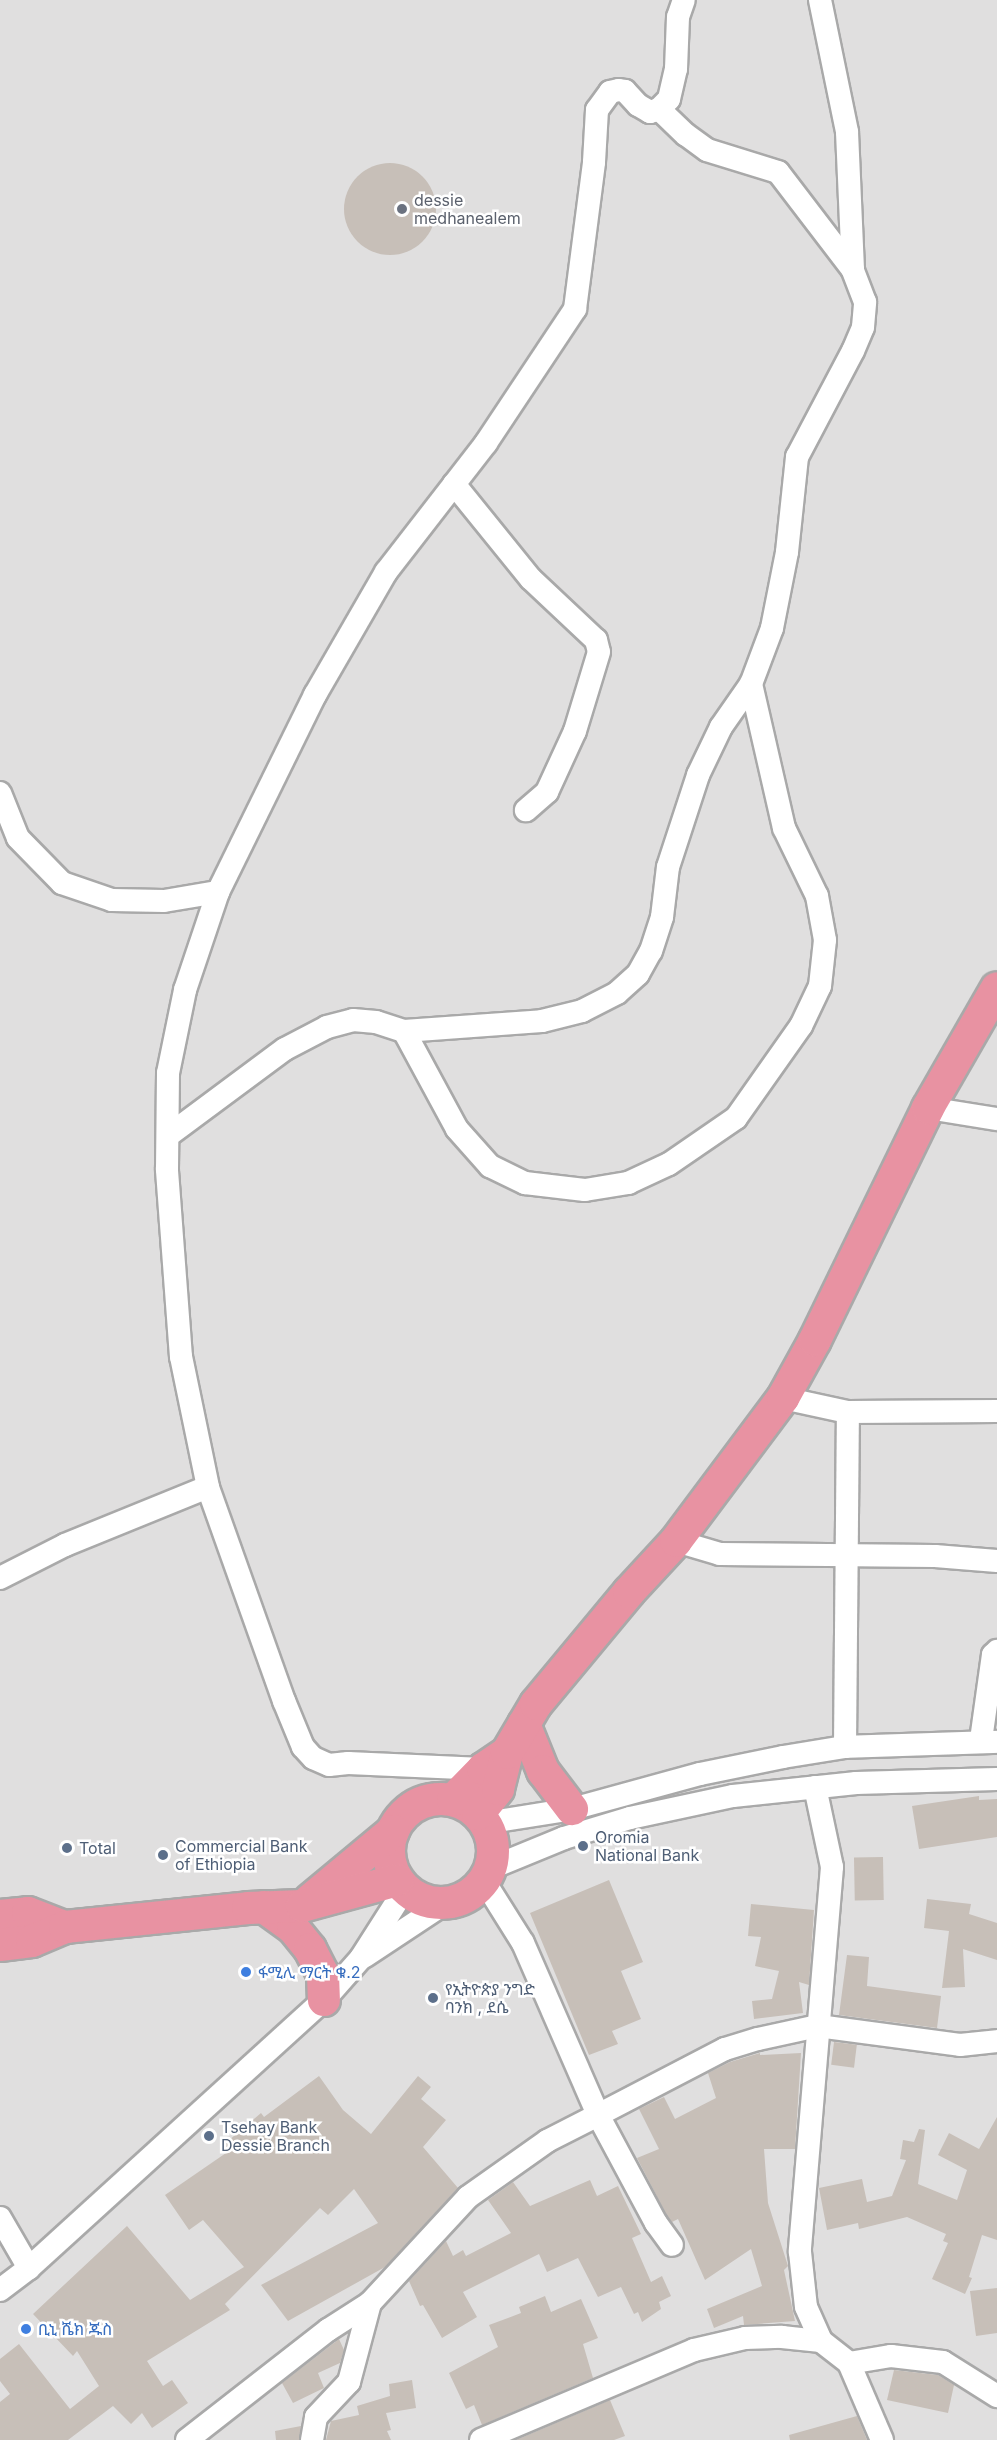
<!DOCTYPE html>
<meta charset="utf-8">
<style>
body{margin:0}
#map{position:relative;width:997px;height:2440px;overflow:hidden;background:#f2efe9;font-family:Inter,"Noto Sans Ethiopic",sans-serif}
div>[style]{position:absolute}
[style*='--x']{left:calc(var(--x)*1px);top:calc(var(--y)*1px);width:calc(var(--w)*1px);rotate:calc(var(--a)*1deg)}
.residential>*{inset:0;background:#e0dfdf;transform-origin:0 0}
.building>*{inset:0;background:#c7bfb8;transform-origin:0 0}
.round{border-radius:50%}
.roads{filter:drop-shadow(2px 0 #a9a9a9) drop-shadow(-2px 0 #a9a9a9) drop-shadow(0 2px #a9a9a9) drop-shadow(0 -2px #a9a9a9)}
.minor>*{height:22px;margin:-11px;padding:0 11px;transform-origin:11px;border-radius:11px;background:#fff}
.highway>*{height:32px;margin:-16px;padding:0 16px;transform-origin:16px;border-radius:16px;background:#e892a2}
.highway>.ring{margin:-16px;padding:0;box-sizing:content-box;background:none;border:32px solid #e892a2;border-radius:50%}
.dots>*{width:16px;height:16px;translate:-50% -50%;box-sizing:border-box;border:3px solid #fff;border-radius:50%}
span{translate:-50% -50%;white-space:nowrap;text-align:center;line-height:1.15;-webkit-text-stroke:5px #fff;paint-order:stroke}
.worship-label{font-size:16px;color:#5b616d}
.left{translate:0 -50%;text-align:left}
.service-label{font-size:16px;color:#4e5e75}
.shop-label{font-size:16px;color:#366cbe}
</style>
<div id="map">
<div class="residential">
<div style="left:0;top:0;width:997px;height:2440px"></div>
</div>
<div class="building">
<div class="round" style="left:344px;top:163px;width:92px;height:92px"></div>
<div style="clip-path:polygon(979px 1796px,979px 1800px,997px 1799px,997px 1837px,919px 1849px,912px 1806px)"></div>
<div style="left:883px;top:1857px;width:43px;height:29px;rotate:89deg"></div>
<div style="clip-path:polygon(609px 1880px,643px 1962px,621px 1971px,641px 2019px,612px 2031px,618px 2044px,589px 2055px,530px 1913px)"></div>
<div style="clip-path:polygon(927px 1899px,971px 1904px,969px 1914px,997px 1923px,997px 1960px,963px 1949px,965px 1987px,942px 1988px,949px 1931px,924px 1928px)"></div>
<div style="clip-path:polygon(751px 1904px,814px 1910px,809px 1985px,799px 1982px,803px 2013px,754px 2019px,752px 2001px,772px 1999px,779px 1971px,755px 1966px,761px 1937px,748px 1936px)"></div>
<div style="clip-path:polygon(847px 1955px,869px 1957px,867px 1986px,941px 1996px,937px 2028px,839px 2015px)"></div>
<div style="left:834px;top:2042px;width:23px;height:23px;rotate:7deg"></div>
<div style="clip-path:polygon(760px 2053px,760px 2055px,801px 2053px,795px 2149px,764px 2149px,768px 2203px,788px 2266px,784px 2270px,795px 2321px,744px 2325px,743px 2316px,714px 2328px,707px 2309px,762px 2286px,751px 2249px,705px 2280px,678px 2219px,672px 2222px,667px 2216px,637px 2158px,659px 2149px,639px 2109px,664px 2097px,675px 2119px,716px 2098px,708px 2073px,730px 2062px)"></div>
<div style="clip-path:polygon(319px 2076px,343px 2110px,371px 2134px,418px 2076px,431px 2087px,421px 2099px,446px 2120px,423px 2147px,458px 2188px,385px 2267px,288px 2321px,261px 2285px,378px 2223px,354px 2189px,328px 2215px,320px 2208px,225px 2304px,230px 2310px,147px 2361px,163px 2386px,172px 2380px,188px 2403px,152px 2428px,142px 2413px,131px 2424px,113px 2406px,68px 2440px,0 2440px,0 2402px,10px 2394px,0 2381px,0 2359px,19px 2344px,70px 2409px,99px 2386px,77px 2351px,73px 2356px,33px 2314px,127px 2226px,190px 2300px,244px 2267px,203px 2220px,189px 2230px,165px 2195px,226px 2153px,221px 2147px,261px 2113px,264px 2117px)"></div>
<div style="clip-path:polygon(997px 2117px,997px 2240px,982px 2235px,969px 2277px,972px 2278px,965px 2294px,932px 2279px,948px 2243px,943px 2241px,946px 2234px,907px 2217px,859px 2229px,858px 2223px,827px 2230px,819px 2188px,862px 2179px,867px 2202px,892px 2196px,906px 2160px,900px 2159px,903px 2140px,914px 2142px,919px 2129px,925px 2130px,918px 2184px,957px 2200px,967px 2170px,938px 2155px,949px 2133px,979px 2149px)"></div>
<div style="clip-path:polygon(590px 2180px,597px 2196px,618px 2186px,641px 2234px,632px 2238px,651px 2282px,662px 2276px,671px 2296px,659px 2302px,661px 2309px,642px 2322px,638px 2312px,634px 2314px,621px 2287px,598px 2297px,578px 2258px,547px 2272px,539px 2254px,463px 2292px,477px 2317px,442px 2338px,423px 2305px,420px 2306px,409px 2281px,446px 2241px,453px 2256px,463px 2250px,466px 2256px,511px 2233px,488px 2200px,513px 2182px,530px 2206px)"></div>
<div style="clip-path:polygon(997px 2288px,997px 2333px,976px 2336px,970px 2291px)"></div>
<div style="clip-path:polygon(545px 2296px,551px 2312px,581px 2299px,598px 2338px,583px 2344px,593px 2378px,482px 2425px,474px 2405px,466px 2409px,449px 2373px,498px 2347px,489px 2325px,521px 2313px,519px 2307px)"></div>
<div style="clip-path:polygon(339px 2339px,344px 2350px,340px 2363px,318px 2373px,324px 2388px,293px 2403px,282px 2383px)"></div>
<div style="clip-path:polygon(894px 2370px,938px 2375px,954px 2385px,948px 2413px,887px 2400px)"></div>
<div style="clip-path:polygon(412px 2380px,416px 2408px,386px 2413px,391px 2430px,387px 2431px,391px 2440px,326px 2440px,331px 2421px,359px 2415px,357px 2406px,390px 2396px,389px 2384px)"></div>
<div style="clip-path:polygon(610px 2400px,625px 2436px,614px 2440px,516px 2440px)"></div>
<div style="clip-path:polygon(857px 2416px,867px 2440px,790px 2440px,789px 2435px)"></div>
<div style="clip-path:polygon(301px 2426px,299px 2440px,276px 2440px,275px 2431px)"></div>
</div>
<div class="roads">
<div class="minor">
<div style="--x:820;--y:0;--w:135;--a:78.4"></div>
<div style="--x:847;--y:132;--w:138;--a:87.5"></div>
<div style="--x:454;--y:484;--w:122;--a:51"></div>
<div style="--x:531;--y:579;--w:89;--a:43.2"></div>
<div style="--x:596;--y:640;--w:12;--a:76"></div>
<div style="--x:599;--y:652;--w:83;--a:106.9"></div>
<div style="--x:575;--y:731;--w:67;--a:114.7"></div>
<div style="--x:547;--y:792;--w:28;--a:139"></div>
<div style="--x:0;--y:793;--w:48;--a:68.2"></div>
<div style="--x:18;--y:838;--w:63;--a:45.6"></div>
<div style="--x:62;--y:883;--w:53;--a:18.8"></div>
<div style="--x:112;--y:900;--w:52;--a:1.1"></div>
<div style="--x:164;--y:901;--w:55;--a:-9.5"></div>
<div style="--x:404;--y:1031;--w:111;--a:61.6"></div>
<div style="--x:457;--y:1129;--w:50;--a:48.3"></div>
<div style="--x:490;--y:1166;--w:39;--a:26"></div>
<div style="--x:525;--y:1183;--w:60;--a:6.7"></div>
<div style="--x:585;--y:1190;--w:44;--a:-9.2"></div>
<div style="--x:628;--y:1183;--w:45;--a:-24.9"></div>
<div style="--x:669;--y:1164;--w:81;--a:-34.5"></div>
<div style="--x:736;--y:1118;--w:113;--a:-54.8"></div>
<div style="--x:801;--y:1026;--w:44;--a:-64.6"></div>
<div style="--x:820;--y:986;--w:46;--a:-83.8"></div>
<div style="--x:825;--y:940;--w:45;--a:-100.3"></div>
<div style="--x:817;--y:896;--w:76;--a:-115.9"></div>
<div style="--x:784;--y:828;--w:148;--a:-102.9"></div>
<div style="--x:928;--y:1108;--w:70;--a:9.1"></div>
<div style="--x:169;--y:1135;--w:144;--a:-36.6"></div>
<div style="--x:285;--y:1049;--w:47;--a:-27.6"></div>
<div style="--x:327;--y:1027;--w:27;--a:-15"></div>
<div style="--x:353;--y:1020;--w:23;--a:5"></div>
<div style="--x:376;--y:1022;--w:29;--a:18"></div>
<div style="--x:404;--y:1031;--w:138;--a:-4.1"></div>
<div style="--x:542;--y:1021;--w:41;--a:-14"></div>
<div style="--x:582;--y:1011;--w:39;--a:-27"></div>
<div style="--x:617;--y:993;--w:28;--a:-42"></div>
<div style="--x:638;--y:974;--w:26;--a:-61"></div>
<div style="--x:651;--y:951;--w:36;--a:-72"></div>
<div style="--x:662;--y:917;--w:50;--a:-83.2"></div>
<div style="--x:668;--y:867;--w:97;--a:-71.9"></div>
<div style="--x:698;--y:775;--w:53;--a:-64.4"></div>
<div style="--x:721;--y:727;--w:52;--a:-55.1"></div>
<div style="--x:751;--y:684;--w:60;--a:-69.4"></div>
<div style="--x:772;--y:628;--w:77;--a:-78.8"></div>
<div style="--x:787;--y:552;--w:96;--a:-84"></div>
<div style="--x:797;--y:457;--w:120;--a:-62.2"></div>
<div style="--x:853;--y:351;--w:26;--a:-67"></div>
<div style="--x:863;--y:327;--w:25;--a:-85"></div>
<div style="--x:865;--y:302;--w:34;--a:-111"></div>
<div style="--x:853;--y:270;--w:123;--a:-127.4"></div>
<div style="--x:778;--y:172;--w:74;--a:-162.8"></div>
<div style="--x:707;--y:150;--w:26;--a:-144"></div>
<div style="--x:686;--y:135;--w:37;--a:-136"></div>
<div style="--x:783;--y:1398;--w:66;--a:12.2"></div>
<div style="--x:848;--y:1412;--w:149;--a:-0.4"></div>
<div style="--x:676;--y:1541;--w:46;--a:16.5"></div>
<div style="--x:720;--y:1554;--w:215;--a:0.5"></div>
<div style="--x:935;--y:1556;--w:62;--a:4.6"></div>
<div style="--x:0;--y:1578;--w:73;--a:-26.9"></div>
<div style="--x:65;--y:1545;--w:154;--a:-22.1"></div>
<div style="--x:981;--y:1740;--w:86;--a:-82"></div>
<div style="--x:993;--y:1655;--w:6;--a:-45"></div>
<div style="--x:845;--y:1747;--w:335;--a:-89.5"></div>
<div style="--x:483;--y:1769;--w:135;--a:-177.5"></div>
<div style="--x:348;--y:1763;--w:19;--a:174"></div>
<div style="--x:329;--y:1765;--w:17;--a:-156"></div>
<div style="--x:313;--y:1758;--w:15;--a:-132"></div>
<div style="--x:303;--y:1747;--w:50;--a:-112.4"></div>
<div style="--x:284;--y:1701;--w:227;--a:-109.6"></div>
<div style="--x:208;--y:1487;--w:133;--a:-101.7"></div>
<div style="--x:181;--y:1357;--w:189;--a:-94.3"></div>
<div style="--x:167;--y:1169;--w:96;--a:-89.4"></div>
<div style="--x:168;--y:1073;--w:85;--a:-78.4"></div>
<div style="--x:185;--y:990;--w:103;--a:-71.4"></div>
<div style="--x:218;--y:892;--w:220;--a:-63.8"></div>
<div style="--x:315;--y:695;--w:142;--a:-60"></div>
<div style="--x:386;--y:572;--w:163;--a:-52.2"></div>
<div style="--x:486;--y:443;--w:161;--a:-56.4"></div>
<div style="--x:575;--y:309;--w:148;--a:-82.6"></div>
<div style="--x:594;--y:162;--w:52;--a:-86.7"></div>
<div style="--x:597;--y:110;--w:22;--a:-54"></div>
<div style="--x:610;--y:92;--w:9;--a:-13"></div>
<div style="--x:619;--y:90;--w:6;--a:9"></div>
<div style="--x:625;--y:91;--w:19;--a:47"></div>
<div style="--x:638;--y:105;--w:14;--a:30"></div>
<div style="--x:650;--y:112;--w:9;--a:-18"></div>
<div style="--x:659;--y:109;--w:14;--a:-45"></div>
<div style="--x:669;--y:99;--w:31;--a:-77"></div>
<div style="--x:676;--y:69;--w:52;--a:-87.8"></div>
<div style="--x:678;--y:17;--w:18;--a:-71"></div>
<div style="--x:815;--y:1787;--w:82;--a:78"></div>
<div style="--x:832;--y:1867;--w:386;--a:94.8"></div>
<div style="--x:800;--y:2252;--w:55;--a:83.8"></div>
<div style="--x:806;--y:2307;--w:37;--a:66"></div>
<div style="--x:821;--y:2341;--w:36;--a:38"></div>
<div style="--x:849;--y:2363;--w:84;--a:66.8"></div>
<div style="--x:485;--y:1823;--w:88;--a:-9.1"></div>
<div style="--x:572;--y:1809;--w:133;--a:-15.3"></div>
<div style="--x:700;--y:1774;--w:85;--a:-11.6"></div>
<div style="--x:783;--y:1757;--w:63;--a:-9.2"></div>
<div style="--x:845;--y:1747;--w:152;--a:-1.9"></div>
<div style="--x:491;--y:1868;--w:79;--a:-22.3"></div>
<div style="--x:564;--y:1838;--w:69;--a:-16.9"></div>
<div style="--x:630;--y:1818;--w:105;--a:-12.1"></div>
<div style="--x:733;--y:1796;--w:124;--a:-6"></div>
<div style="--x:856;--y:1783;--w:141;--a:-1.6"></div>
<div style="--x:484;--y:1881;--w:73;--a:57.8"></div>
<div style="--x:523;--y:1943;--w:188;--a:66.4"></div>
<div style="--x:598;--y:2115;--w:143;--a:-27.5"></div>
<div style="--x:725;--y:2049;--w:34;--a:-17"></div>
<div style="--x:758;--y:2039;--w:61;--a:-12.2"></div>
<div style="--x:818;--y:2026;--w:143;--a:7.6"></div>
<div style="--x:960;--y:2045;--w:37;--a:-6"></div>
<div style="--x:365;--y:1956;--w:96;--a:-33.5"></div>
<div style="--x:0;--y:2218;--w:58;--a:59.9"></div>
<div style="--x:0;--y:2290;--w:36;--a:-37"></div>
<div style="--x:29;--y:2268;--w:399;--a:-42.3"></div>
<div style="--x:324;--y:2000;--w:56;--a:-48.6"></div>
<div style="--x:361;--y:1958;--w:82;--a:-57.5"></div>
<div style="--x:849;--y:2363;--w:43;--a:-9.5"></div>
<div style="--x:891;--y:2356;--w:52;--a:6.6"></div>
<div style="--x:943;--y:2362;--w:64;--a:32.2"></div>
<div style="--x:187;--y:2440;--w:179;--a:-38"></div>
<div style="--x:328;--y:2330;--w:50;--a:-32.7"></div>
<div style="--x:370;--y:2303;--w:144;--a:-47.2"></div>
<div style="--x:468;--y:2197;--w:97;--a:-35.3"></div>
<div style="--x:547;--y:2141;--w:57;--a:-27"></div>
<div style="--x:598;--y:2115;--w:123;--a:61.8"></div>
<div style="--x:656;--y:2223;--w:27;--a:54"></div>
<div style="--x:312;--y:2440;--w:23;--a:-80"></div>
<div style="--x:316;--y:2417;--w:48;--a:-46.7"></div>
<div style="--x:349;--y:2382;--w:82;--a:-75.1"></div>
<div style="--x:481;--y:2440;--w:231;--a:-22.9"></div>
<div style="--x:694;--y:2350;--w:52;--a:-13.2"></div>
<div style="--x:745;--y:2338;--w:37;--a:-2"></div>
<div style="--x:782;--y:2337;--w:39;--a:6"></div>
</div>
<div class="highway">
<div style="--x:524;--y:1724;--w:51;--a:68"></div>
<div style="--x:543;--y:1771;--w:48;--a:52.7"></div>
<div class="ring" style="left:389px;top:1799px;width:72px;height:72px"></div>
<div style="--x:453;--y:1800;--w:43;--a:-45.9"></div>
<div style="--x:483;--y:1769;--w:29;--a:-34"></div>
<div style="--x:478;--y:1814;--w:32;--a:-51"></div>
<div style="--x:498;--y:1789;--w:37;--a:-76"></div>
<div style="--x:507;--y:1753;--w:57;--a:-59.4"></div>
<div style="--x:536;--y:1704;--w:146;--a:-50.3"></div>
<div style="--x:629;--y:1592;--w:69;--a:-47.3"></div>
<div style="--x:676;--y:1541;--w:179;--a:-53.2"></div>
<div style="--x:783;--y:1398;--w:66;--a:-61.1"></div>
<div style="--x:815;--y:1340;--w:258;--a:-64"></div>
<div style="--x:928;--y:1108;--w:138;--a:-60.1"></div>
<div style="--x:310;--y:1900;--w:108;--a:-39.7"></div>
<div style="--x:264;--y:1907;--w:36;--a:36"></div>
<div style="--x:293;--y:1928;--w:27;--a:51"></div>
<div style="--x:310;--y:1949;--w:28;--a:63"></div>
<div style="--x:323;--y:1974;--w:26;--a:88"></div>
<div style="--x:0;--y:1916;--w:28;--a:-6"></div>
<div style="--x:28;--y:1913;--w:40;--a:21"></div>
<div style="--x:0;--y:1945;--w:32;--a:-7"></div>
<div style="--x:32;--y:1941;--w:36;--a:-23"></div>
<div style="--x:65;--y:1927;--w:184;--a:-5.9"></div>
<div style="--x:248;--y:1908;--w:54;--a:-2.1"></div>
<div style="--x:302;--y:1906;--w:99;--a:-15.2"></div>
</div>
</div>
<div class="dots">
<div style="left:402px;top:209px;background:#6b7280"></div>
<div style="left:583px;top:1846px;background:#5c6f8a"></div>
<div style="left:67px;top:1848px;background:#5c6f8a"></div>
<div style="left:163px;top:1855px;background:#5c6f8a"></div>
<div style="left:246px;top:1972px;background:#3f7fe0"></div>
<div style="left:433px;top:1998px;background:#5c6f8a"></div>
<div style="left:209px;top:2136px;background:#5c6f8a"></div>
<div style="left:26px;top:2329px;background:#3f7fe0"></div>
</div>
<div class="worship-label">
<span class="left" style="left:414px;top:209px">dessie<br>medhanealem</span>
</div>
<div class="service-label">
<span class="left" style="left:595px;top:1846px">Oromia<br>National Bank</span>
<span class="left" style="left:175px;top:1855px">Commercial Bank<br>of Ethiopia</span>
<span class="left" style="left:79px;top:1848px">Total</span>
<span class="left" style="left:445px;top:1998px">የኢትዮጵያ ንግድ<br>ባንክ , ደሴ</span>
<span class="left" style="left:221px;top:2136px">Tsehay Bank<br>Dessie Branch</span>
</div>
<div class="shop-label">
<span class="left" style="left:258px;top:1972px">ፋሚሊ ማርት ቁ.2</span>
<span class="left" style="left:38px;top:2329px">ቢኒ ሼክ ጁስ</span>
</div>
</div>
